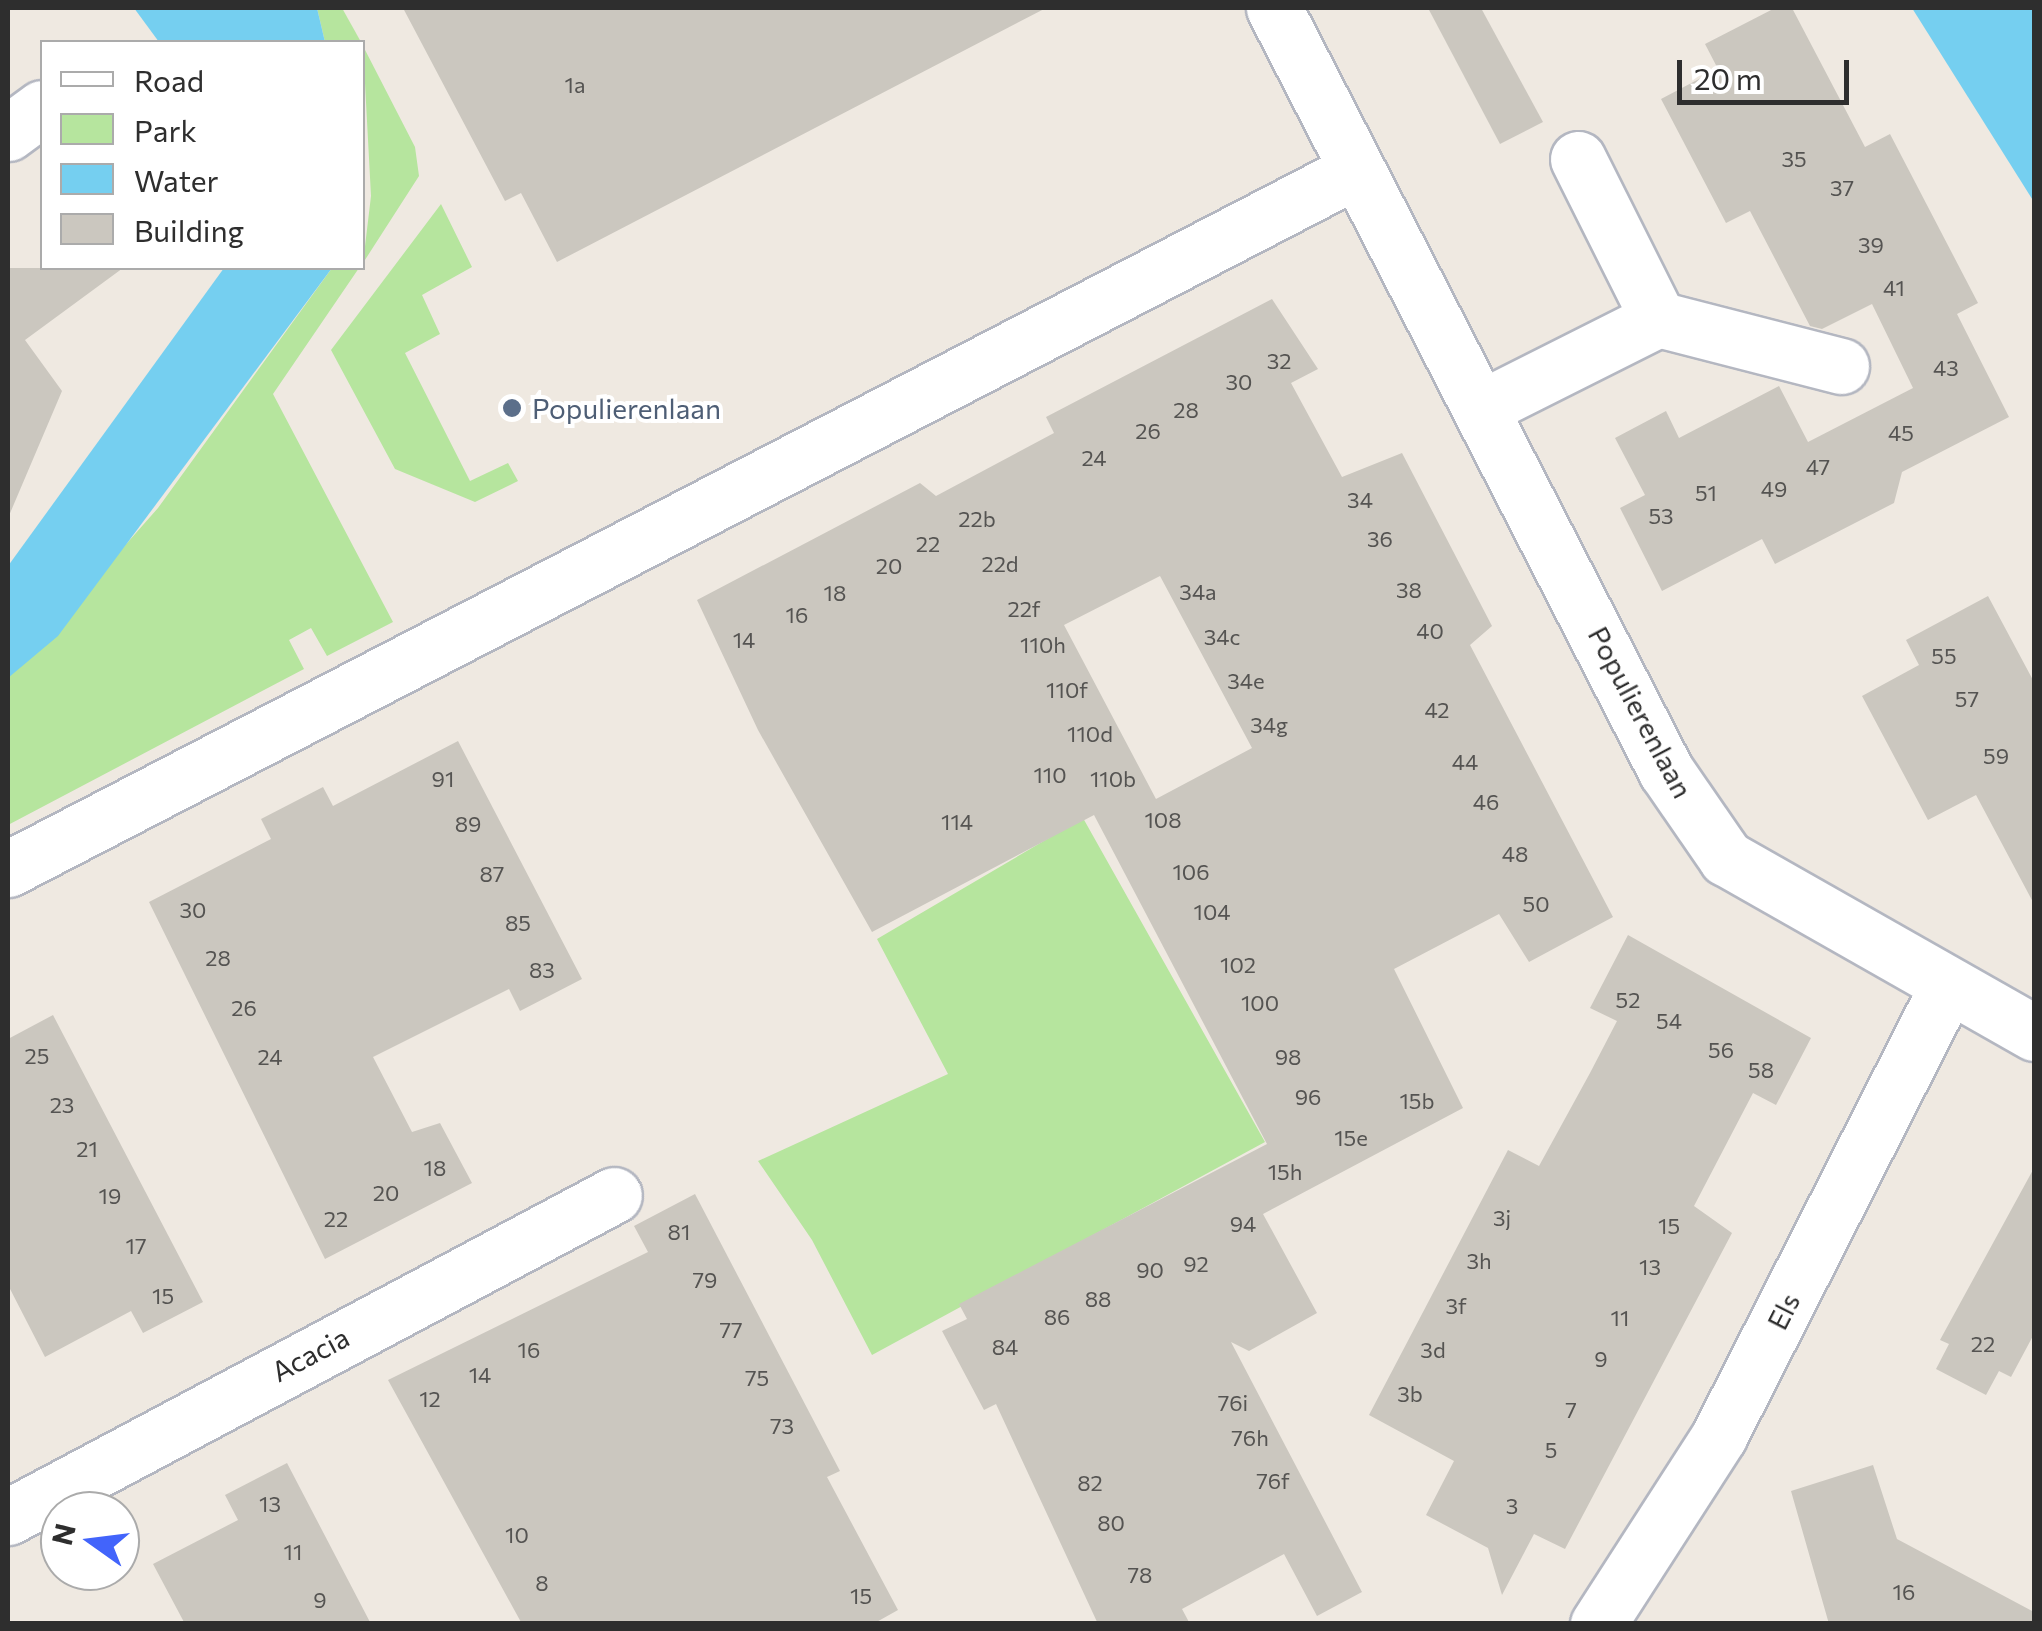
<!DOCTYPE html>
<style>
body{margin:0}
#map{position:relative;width:2042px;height:1631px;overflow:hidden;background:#efe9e1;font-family:Commissioner,sans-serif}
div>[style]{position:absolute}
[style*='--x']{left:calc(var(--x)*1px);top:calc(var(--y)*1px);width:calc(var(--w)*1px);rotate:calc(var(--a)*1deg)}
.green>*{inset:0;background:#b6e59e}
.water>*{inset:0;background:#75cff0}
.building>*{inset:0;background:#cbc7bf}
.roads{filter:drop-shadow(2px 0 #b4b7c1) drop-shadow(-2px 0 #b4b7c1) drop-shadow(0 2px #b4b7c1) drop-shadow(0 -2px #b4b7c1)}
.street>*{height:55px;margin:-27.5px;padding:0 27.5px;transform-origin:27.5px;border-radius:27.5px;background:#fff}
.secondary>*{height:55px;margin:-27.5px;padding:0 27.5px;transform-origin:27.5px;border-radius:27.5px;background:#fff}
.dots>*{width:28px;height:28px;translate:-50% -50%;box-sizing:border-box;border:5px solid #fff;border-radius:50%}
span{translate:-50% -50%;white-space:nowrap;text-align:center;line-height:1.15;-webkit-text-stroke:8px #fff;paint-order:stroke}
.number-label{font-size:22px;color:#555452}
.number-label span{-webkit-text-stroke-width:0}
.service-label{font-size:28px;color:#4e5e75}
.left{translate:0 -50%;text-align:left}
.street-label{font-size:28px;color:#2e2e2e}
.frame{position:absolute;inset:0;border:10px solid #2e2e2e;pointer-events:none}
.legend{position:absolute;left:40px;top:40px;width:325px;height:230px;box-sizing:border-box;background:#fff;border:2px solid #ababab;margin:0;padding:12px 18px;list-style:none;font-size:30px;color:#2e2e2e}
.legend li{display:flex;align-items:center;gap:20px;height:50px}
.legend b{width:50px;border:2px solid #ababab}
.north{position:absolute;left:40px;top:1491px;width:100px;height:100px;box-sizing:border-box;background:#fff;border:2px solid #ababab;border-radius:50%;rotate:284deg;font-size:28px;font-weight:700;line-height:40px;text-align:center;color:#2e2e2e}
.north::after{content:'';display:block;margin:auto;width:35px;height:45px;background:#4264fb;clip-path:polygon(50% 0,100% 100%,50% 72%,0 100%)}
.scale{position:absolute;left:1677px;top:60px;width:172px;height:45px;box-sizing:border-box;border:5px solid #2e2e2e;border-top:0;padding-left:12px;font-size:30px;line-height:35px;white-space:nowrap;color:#2e2e2e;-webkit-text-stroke:8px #fff;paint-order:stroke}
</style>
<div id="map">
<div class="green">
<div style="clip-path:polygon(342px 8px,361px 42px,325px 42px,317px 8px)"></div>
<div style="clip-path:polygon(363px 46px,415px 147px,419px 176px,363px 263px,371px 196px)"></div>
<div style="clip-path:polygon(441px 204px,472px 267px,422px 295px,440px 334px,405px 353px,470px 481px,508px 463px,518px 481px,475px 502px,395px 469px,331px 350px)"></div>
<div style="clip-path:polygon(332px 268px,359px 268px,273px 394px,393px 622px,327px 656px,311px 628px,289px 640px,304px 669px,8px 825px,8px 678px,158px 508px)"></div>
<div style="clip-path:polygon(1083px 818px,1265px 1142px,872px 1355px,812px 1240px,758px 1161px,948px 1074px,877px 939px)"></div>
</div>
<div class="water">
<div style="clip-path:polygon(134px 8px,317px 8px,325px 42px,159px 42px)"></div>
<div style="clip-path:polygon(1912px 8px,2034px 8px,2034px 202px)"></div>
<div style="clip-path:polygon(224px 268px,332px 268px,58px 636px,8px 678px,8px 566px)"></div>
</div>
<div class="building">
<div style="clip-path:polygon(403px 8px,1046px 8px,557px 262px,521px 193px,505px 201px)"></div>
<div style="clip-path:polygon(1428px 8px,1481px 8px,1543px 122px,1500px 144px)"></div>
<div style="clip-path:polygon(1775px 8px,1792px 8px,1865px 147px,1890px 134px,1978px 303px,1957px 314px,2009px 417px,1902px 472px,1894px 503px,1775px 564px,1762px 539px,1662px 591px,1620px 508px,1645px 495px,1615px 438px,1666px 411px,1679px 438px,1779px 386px,1808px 442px,1913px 388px,1872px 304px,1822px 329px,1810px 326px,1750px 211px,1726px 223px,1661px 99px,1718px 69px,1705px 44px)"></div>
<div style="clip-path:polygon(8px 268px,123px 268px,25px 340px,62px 391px,8px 518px)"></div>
<div style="clip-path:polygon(evenodd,1272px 299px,1318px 369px,1291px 383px,1342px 477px,1402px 453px,1492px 626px,1470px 645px,1613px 917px,1529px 962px,1499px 914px,1394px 969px,1463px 1108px,1263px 1214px,1317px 1313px,1249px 1351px,1231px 1342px,1362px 1592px,1317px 1616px,1284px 1554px,1182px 1609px,1190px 1624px,1098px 1624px,996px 1404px,984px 1410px,942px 1331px,967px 1319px,959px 1304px,1267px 1144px,1094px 815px,872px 932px,758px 730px,697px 600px,920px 483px,936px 496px,1054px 433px,1046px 417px,1272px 299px,1160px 576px,1252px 748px,1156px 799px,1064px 625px,1160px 576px)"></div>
<div style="clip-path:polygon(1988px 596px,2034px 682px,2034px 904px,1976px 795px,1928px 820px,1862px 696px,1919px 665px,1906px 640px)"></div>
<div style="clip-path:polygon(458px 741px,582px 979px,520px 1011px,509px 989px,373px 1057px,412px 1132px,440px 1123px,472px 1183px,325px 1259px,149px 902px,271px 839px,261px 819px,323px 787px,333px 806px)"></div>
<div style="clip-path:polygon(1628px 935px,1811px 1038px,1776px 1105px,1753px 1093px,1694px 1206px,1732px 1233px,1565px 1549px,1534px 1534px,1502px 1595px,1488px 1548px,1426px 1515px,1454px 1461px,1369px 1415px,1508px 1150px,1539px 1166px,1590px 1073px,1617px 1021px,1590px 1008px)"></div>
<div style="clip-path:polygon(53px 1015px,203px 1302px,143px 1333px,131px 1311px,45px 1357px,8px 1285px,8px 1039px)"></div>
<div style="clip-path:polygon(2034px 1168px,2034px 1334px,2011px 1377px,1999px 1371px,1986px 1395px,1936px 1369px,1949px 1344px,1940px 1340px)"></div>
<div style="clip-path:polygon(695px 1194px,840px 1471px,827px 1477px,898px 1610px,873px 1624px,522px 1624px,388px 1380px,648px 1252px,634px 1226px)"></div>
<div style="clip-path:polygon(287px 1463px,371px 1624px,185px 1624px,153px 1564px,238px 1520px,225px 1495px)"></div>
<div style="clip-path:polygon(1873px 1465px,1897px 1539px,2034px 1612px,2034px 1624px,1829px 1624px,1791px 1491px)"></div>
</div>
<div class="roads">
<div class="street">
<div style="--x:8;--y:133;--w:42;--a:-36.3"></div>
<div style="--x:1578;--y:159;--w:179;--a:63.4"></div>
<div style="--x:1485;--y:406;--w:194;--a:-26.7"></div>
<div style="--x:1658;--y:319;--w:189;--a:14.4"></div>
<div style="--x:8;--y:1517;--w:686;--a:-27.98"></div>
<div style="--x:1598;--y:1624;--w:224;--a:-57.2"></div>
<div style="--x:1719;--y:1436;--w:504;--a:-63.08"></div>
</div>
<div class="secondary">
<div style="--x:1274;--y:8;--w:858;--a:62.81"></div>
<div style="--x:1666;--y:771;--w:106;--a:55.4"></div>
<div style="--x:1726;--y:858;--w:354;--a:29.6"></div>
<div style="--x:8;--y:869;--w:1519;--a:-27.39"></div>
</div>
</div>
<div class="dots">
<div style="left:512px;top:408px;background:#5c6f8a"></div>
</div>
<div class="number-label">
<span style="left:575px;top:85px">1a</span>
<span style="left:1794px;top:159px">35</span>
<span style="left:1842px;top:188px">37</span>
<span style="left:1871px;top:245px">39</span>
<span style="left:1894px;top:288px">41</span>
<span style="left:1279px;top:361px">32</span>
<span style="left:1946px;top:368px">43</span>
<span style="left:1239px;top:382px">30</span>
<span style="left:1186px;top:410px">28</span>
<span style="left:1148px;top:431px">26</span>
<span style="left:1901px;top:433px">45</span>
<span style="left:1094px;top:458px">24</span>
<span style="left:1818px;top:467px">47</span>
<span style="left:1774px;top:489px">49</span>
<span style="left:1706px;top:493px">51</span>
<span style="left:1360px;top:500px">34</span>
<span style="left:1661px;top:516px">53</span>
<span style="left:977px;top:519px">22b</span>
<span style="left:1380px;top:539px">36</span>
<span style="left:928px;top:544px">22</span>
<span style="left:1000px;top:564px">22d</span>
<span style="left:889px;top:566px">20</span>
<span style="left:1409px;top:590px">38</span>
<span style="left:1198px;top:592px">34a</span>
<span style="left:835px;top:593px">18</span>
<span style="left:1024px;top:609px">22f</span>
<span style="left:797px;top:615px">16</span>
<span style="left:1430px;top:631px">40</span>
<span style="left:1222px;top:637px">34c</span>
<span style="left:744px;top:640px">14</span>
<span style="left:1043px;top:645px">110h</span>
<span style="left:1944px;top:656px">55</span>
<span style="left:1246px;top:681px">34e</span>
<span style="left:1067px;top:690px">110f</span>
<span style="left:1967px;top:699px">57</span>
<span style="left:1437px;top:710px">42</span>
<span style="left:1269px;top:725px">34g</span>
<span style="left:1090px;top:734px">110d</span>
<span style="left:1996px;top:756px">59</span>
<span style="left:1465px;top:762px">44</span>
<span style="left:1050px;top:775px">110</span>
<span style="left:443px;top:779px">91</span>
<span style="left:1113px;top:779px">110b</span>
<span style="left:1486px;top:802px">46</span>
<span style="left:1163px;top:820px">108</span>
<span style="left:957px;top:822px">114</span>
<span style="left:468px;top:824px">89</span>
<span style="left:1515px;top:854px">48</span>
<span style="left:1191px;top:872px">106</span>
<span style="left:492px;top:874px">87</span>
<span style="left:1536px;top:904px">50</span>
<span style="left:193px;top:910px">30</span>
<span style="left:1212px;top:912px">104</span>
<span style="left:518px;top:923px">85</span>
<span style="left:218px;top:958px">28</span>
<span style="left:1238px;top:965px">102</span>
<span style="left:542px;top:970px">83</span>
<span style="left:1628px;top:1000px">52</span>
<span style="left:1260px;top:1003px">100</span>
<span style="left:244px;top:1008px">26</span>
<span style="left:1669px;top:1021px">54</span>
<span style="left:1721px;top:1050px">56</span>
<span style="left:37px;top:1056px">25</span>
<span style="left:270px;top:1057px">24</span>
<span style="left:1288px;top:1057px">98</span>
<span style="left:1761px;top:1070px">58</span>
<span style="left:1308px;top:1097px">96</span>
<span style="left:1417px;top:1101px">15b</span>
<span style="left:62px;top:1105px">23</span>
<span style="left:1351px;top:1138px">15e</span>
<span style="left:87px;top:1149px">21</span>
<span style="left:435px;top:1168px">18</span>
<span style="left:1285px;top:1172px">15h</span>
<span style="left:386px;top:1193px">20</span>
<span style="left:110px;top:1196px">19</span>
<span style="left:1502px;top:1218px">3j</span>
<span style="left:336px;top:1219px">22</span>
<span style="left:1243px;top:1224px">94</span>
<span style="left:1669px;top:1226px">15</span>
<span style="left:679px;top:1232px">81</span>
<span style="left:136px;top:1246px">17</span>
<span style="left:1479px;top:1261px">3h</span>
<span style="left:1196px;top:1264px">92</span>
<span style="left:1650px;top:1267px">13</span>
<span style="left:1150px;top:1270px">90</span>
<span style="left:705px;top:1280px">79</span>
<span style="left:163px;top:1296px">15</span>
<span style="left:1098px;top:1299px">88</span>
<span style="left:1456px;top:1306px">3f</span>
<span style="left:1057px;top:1317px">86</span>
<span style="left:1620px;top:1318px">11</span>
<span style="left:731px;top:1330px">77</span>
<span style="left:1983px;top:1344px">22</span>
<span style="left:1005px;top:1347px">84</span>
<span style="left:529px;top:1350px">16</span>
<span style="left:1433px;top:1350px">3d</span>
<span style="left:1601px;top:1359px">9</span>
<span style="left:480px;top:1375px">14</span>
<span style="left:757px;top:1378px">75</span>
<span style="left:1410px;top:1394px">3b</span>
<span style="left:430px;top:1399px">12</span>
<span style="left:1233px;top:1403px">76i</span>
<span style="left:1571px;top:1410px">7</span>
<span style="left:782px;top:1426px">73</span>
<span style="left:1250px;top:1438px">76h</span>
<span style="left:1551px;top:1450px">5</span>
<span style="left:1273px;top:1481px">76f</span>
<span style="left:1090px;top:1483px">82</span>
<span style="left:270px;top:1504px">13</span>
<span style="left:1512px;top:1506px">3</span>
<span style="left:1111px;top:1523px">80</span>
<span style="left:517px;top:1535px">10</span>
<span style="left:293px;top:1552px">11</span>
<span style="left:1140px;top:1575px">78</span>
<span style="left:542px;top:1583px">8</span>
<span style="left:1904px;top:1592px">16</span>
<span style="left:861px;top:1596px">15</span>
<span style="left:320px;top:1600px">9</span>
</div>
<div class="service-label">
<span class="left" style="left:532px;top:408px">Populierenlaan</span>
</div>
<div class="street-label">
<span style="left:1641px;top:712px;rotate:62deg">Populierenlaan</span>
<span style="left:1783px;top:1311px;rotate:-63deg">Els</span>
<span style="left:310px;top:1354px;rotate:-28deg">Acacia</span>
</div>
<div class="frame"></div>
<ul class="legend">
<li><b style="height:12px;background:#fff"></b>Road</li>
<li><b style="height:28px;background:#b6e59e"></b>Park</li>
<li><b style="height:28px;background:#75cff0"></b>Water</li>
<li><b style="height:28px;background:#cbc7bf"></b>Building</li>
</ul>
<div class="north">N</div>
<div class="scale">20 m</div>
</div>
